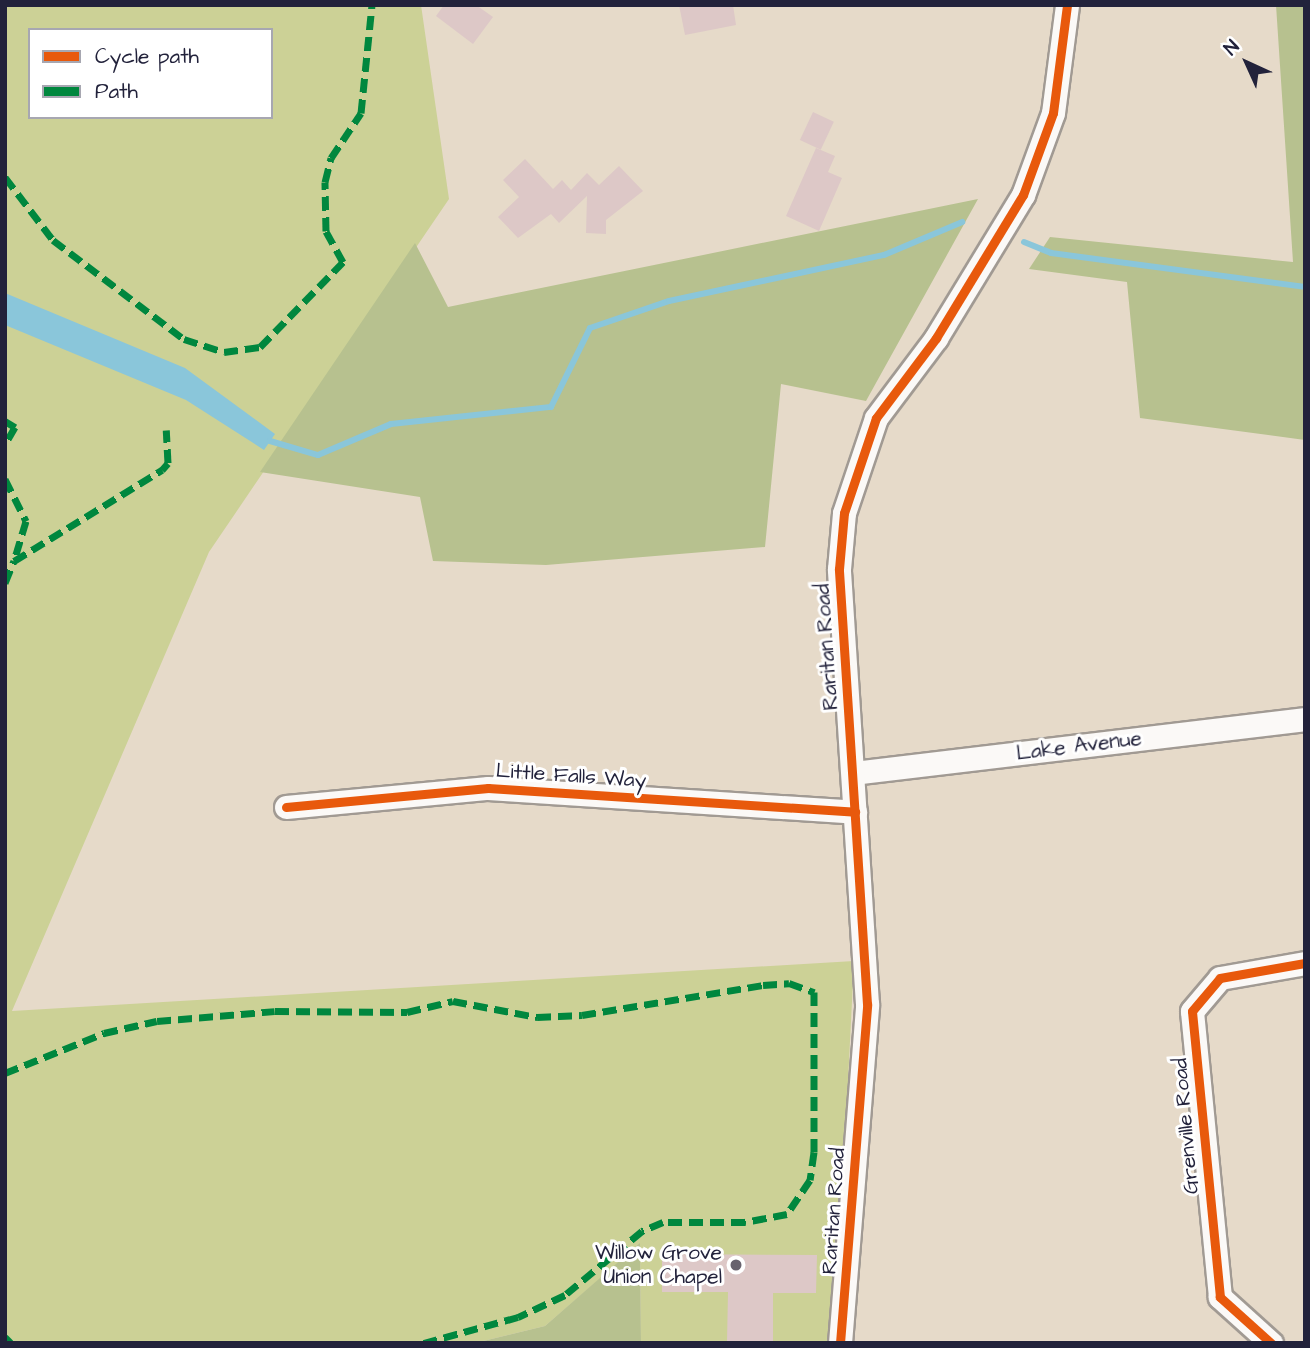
<!DOCTYPE html>
<style>
body{margin:0}
#map{position:relative;width:1310px;height:1348px;overflow:hidden;background:#e6dac9;font-family:"Architects Daughter",sans-serif}
div>[style]{position:absolute}
[style*='--x']{left:calc(var(--x)*1px);top:calc(var(--y)*1px);width:calc(var(--w)*1px);rotate:calc(var(--a)*1deg)}
.green>*{inset:0;background:#ccd196}
.forest>*{inset:0;background:#b7c18f}
.water>*{inset:0;background:#8ac6da}
.stream>*{height:6px;margin:-3px;padding:0 3px;transform-origin:3px;border-radius:3px;background:#8ac6da}
.building>*{inset:0;background:#ddc8c7;transform-origin:0 0}
.roads{filter:drop-shadow(2px 0 #a19a93) drop-shadow(-2px 0 #a19a93) drop-shadow(0 2px #a19a93) drop-shadow(0 -2px #a19a93)}
.minor>*{height:23px;margin:-11.5px;padding:0 11.5px;transform-origin:11.5px;border-radius:11.5px;background:#fbf9f7}
.quiet>*{height:7px;margin-top:-3.5px;transform-origin:0;background:repeating-linear-gradient(90deg,#00873e 0 14px,transparent 0 21px)}
.cycleway>*{height:9px;margin:-4.5px;padding:0 4.5px;transform-origin:4.5px;border-radius:4.5px;background:#e8590c}
.dots>*{width:19px;height:19px;translate:-50% -50%;box-sizing:border-box;border:4px solid #fff;border-radius:50%}
span{translate:-50% -50%;white-space:nowrap;text-align:center;line-height:1.15;-webkit-text-stroke:6px #fff;paint-order:stroke}
.street-label{font-size:21px;color:#22223b}
.poi-label{font-size:21px;color:#22223b}
.right{translate:-100% -50%;text-align:right}
.frame{position:absolute;inset:0;border:7px solid #22223b;pointer-events:none}
.legend{position:absolute;left:28px;top:28px;width:245px;height:91px;box-sizing:border-box;background:#fff;border:2px solid #a7a7b1;margin:0;padding:9px 12px;list-style:none;font-size:21px;color:#22223b}
.legend li{display:flex;align-items:center;gap:14px;height:35px}
.legend b{width:35px;border:2px solid #a7a7b1}
.north{position:absolute;left:1212px;top:28px;width:70px;height:70px;-webkit-text-stroke:5px #fff;paint-order:stroke;rotate:315deg;font-size:19px;font-weight:700;line-height:28px;text-align:center;color:#22223b}
.north::after{content:'';display:block;margin:auto;width:24px;height:32px;background:#22223b;clip-path:polygon(50% 0,100% 100%,50% 72%,0 100%)}
</style>
<div id="map">
<div class="green">
<div style="clip-path:polygon(evenodd,5px 5px,421px 5px,449px 199px,209px 552px,12px 1011px,854px 961px,835px 1343px,641px 1343px,640px 1244px,545px 1326px,475px 1343px,5px 1343px,5px 5px,30px 30px,271px 30px,271px 117px,30px 117px,30px 30px)"></div>
</div>
<div class="forest">
<div style="clip-path:polygon(1276px 5px,1305px 5px,1305px 440px,1140px 418px,1127px 282px,1029px 269px,1050px 237px,1293px 262px)"></div>
<div style="clip-path:polygon(978px 199px,866px 401px,781px 384px,765px 547px,546px 565px,433px 561px,420px 497px,260px 472px,415px 243px,448px 307px)"></div>
<div style="clip-path:polygon(640px 1243px,641px 1343px,475px 1343px,545px 1326px)"></div>
</div>
<div class="water">
<div style="clip-path:polygon(5px 293px,185px 368px,275px 434px,264px 450px,186px 400px,5px 325px)"></div>
</div>
<div class="stream">
<div style="--x:1024;--y:242;--w:29;--a:22"></div>
<div style="--x:1051;--y:253;--w:256;--a:7.6"></div>
<div style="--x:270;--y:441;--w:50;--a:16.3"></div>
<div style="--x:318;--y:455;--w:79;--a:-23"></div>
<div style="--x:391;--y:424;--w:161;--a:-6.1"></div>
<div style="--x:551;--y:407;--w:88;--a:-63.7"></div>
<div style="--x:590;--y:328;--w:83;--a:-18.9"></div>
<div style="--x:669;--y:301;--w:220;--a:-12.1"></div>
<div style="--x:884;--y:255;--w:85;--a:-22.9"></div>
</div>
<div class="building">
<div style="clip-path:polygon(444px 5px,476px 5px,493px 17px,473px 44px,436px 16px)"></div>
<div style="clip-path:polygon(679px 5px,733px 5px,736px 25px,685px 35px)"></div>
<div style="left:813px;top:112px;width:23px;height:31px;rotate:25deg"></div>
<div style="clip-path:polygon(816px 148px,835px 156px,828px 172px,842px 178px,819px 231px,786px 216px)"></div>
<div style="clip-path:polygon(525px 159px,553px 189px,562px 180px,571px 190px,587px 173px,599px 185px,619px 166px,643px 191px,606px 220px,606px 234px,586px 233px,587px 196px,559px 223px,551px 214px,518px 238px,498px 217px,519px 197px,503px 180px)"></div>
<div style="clip-path:polygon(662px 1254px,817px 1255px,816px 1293px,773px 1293px,773px 1343px,727px 1342px,728px 1292px,662px 1292px)"></div>
</div>
<div class="roads">
<div class="minor">
<div style="--x:853;--y:773;--w:455;--a:-6.8"></div>
<div style="--x:286;--y:807;--w:203;--a:-5.4"></div>
<div style="--x:488;--y:788;--w:368;--a:3.7"></div>
<div style="--x:840;--y:1343;--w:340;--a:-85.4"></div>
<div style="--x:867;--y:1004;--w:436;--a:-93.7"></div>
<div style="--x:839;--y:569;--w:56;--a:-84.9"></div>
<div style="--x:844;--y:513;--w:100;--a:-71.4"></div>
<div style="--x:876;--y:418;--w:100;--a:-53.1"></div>
<div style="--x:936;--y:338;--w:167;--a:-58.7"></div>
<div style="--x:1023;--y:195;--w:87;--a:-69.9"></div>
<div style="--x:1053;--y:113;--w:109;--a:-82.6"></div>
<div style="--x:1271;--y:1343;--w:69;--a:-138"></div>
<div style="--x:1220;--y:1297;--w:287;--a:-95.6"></div>
<div style="--x:1192;--y:1011;--w:43;--a:-49.7"></div>
<div style="--x:1220;--y:978;--w:86;--a:-10"></div>
</div>
</div>
<div class="quiet">
<div style="--x:5;--y:177;--w:79;--a:52.7"></div>
<div style="--x:53;--y:240;--w:164;--a:37.1"></div>
<div style="--x:184;--y:339;--w:42;--a:18"></div>
<div style="--x:224;--y:352;--w:36;--a:-8"></div>
<div style="--x:260;--y:347;--w:119;--a:-45.7"></div>
<div style="--x:343;--y:262;--w:35;--a:-119"></div>
<div style="--x:326;--y:231;--w:49;--a:-91.2"></div>
<div style="--x:325;--y:182;--w:25;--a:-76"></div>
<div style="--x:331;--y:158;--w:54;--a:-56.3"></div>
<div style="--x:361;--y:113;--w:109;--a:-84.2"></div>
<div style="--x:5;--y:421;--w:12;--a:31"></div>
<div style="--x:15;--y:427;--w:20;--a:120"></div>
<div style="--x:5;--y:479;--w:47;--a:63.4"></div>
<div style="--x:26;--y:521;--w:42;--a:106.7"></div>
<div style="--x:14;--y:561;--w:174;--a:-31.6"></div>
<div style="--x:162;--y:470;--w:9;--a:-49"></div>
<div style="--x:168;--y:463;--w:33;--a:-93"></div>
<div style="--x:5;--y:583;--w:24;--a:-68"></div>
<div style="--x:5;--y:1073;--w:107;--a:-22"></div>
<div style="--x:104;--y:1033;--w:54;--a:-12.8"></div>
<div style="--x:157;--y:1021;--w:118;--a:-4.8"></div>
<div style="--x:275;--y:1011;--w:132;--a:0.4"></div>
<div style="--x:407;--y:1012;--w:47;--a:-13.4"></div>
<div style="--x:453;--y:1001;--w:86;--a:10.8"></div>
<div style="--x:537;--y:1017;--w:45;--a:-2.5"></div>
<div style="--x:582;--y:1015;--w:183;--a:-9.4"></div>
<div style="--x:763;--y:985;--w:26;--a:-4"></div>
<div style="--x:789;--y:983;--w:27;--a:20"></div>
<div style="--x:814;--y:992;--w:160;--a:90"></div>
<div style="--x:814;--y:1152;--w:28;--a:98"></div>
<div style="--x:810;--y:1180;--w:41;--a:124.1"></div>
<div style="--x:787;--y:1214;--w:43;--a:169.2"></div>
<div style="--x:745;--y:1222;--w:82;--a:180"></div>
<div style="--x:663;--y:1222;--w:23;--a:157"></div>
<div style="--x:642;--y:1231;--w:100;--a:140.3"></div>
<div style="--x:565;--y:1295;--w:52;--a:154.9"></div>
<div style="--x:518;--y:1317;--w:98;--a:164.5"></div>
<div style="--x:5;--y:1337;--w:8;--a:45"></div>
</div>
<div class="cycleway">
<div style="--x:286;--y:807;--w:203;--a:-5.4"></div>
<div style="--x:488;--y:788;--w:368;--a:3.7"></div>
<div style="--x:840;--y:1343;--w:340;--a:-85.4"></div>
<div style="--x:867;--y:1004;--w:436;--a:-93.7"></div>
<div style="--x:839;--y:569;--w:56;--a:-84.9"></div>
<div style="--x:844;--y:513;--w:100;--a:-71.4"></div>
<div style="--x:876;--y:418;--w:100;--a:-53.1"></div>
<div style="--x:936;--y:338;--w:167;--a:-58.7"></div>
<div style="--x:1023;--y:195;--w:87;--a:-69.9"></div>
<div style="--x:1053;--y:113;--w:109;--a:-82.6"></div>
<div style="--x:1271;--y:1343;--w:69;--a:-138"></div>
<div style="--x:1220;--y:1297;--w:287;--a:-95.6"></div>
<div style="--x:1192;--y:1011;--w:43;--a:-49.7"></div>
<div style="--x:1220;--y:978;--w:86;--a:-10"></div>
</div>
<div class="dots">
<div style="left:736px;top:1265px;background:#67626d"></div>
</div>
<div class="street-label">
<span style="left:827px;top:647px;rotate:-94deg">Raritan Road</span>
<span style="left:1079px;top:746px;rotate:-7deg">Lake Avenue</span>
<span style="left:571px;top:776px;rotate:4deg">Little Falls Way</span>
<span style="left:1186px;top:1126px;rotate:-95deg">Grenville Road</span>
<span style="left:834px;top:1211px;rotate:-86deg">Raritan Road</span>
</div>
<div class="poi-label">
<span class="right" style="left:722px;top:1265px">Willow Grove<br>Union Chapel</span>
</div>
<div class="frame"></div>
<ul class="legend">
<li><b style="height:9px;background:#e8590c"></b>Cycle path</li>
<li><b style="height:9px;background:#00873e"></b>Path</li>
</ul>
<div class="north">N</div>
</div>
